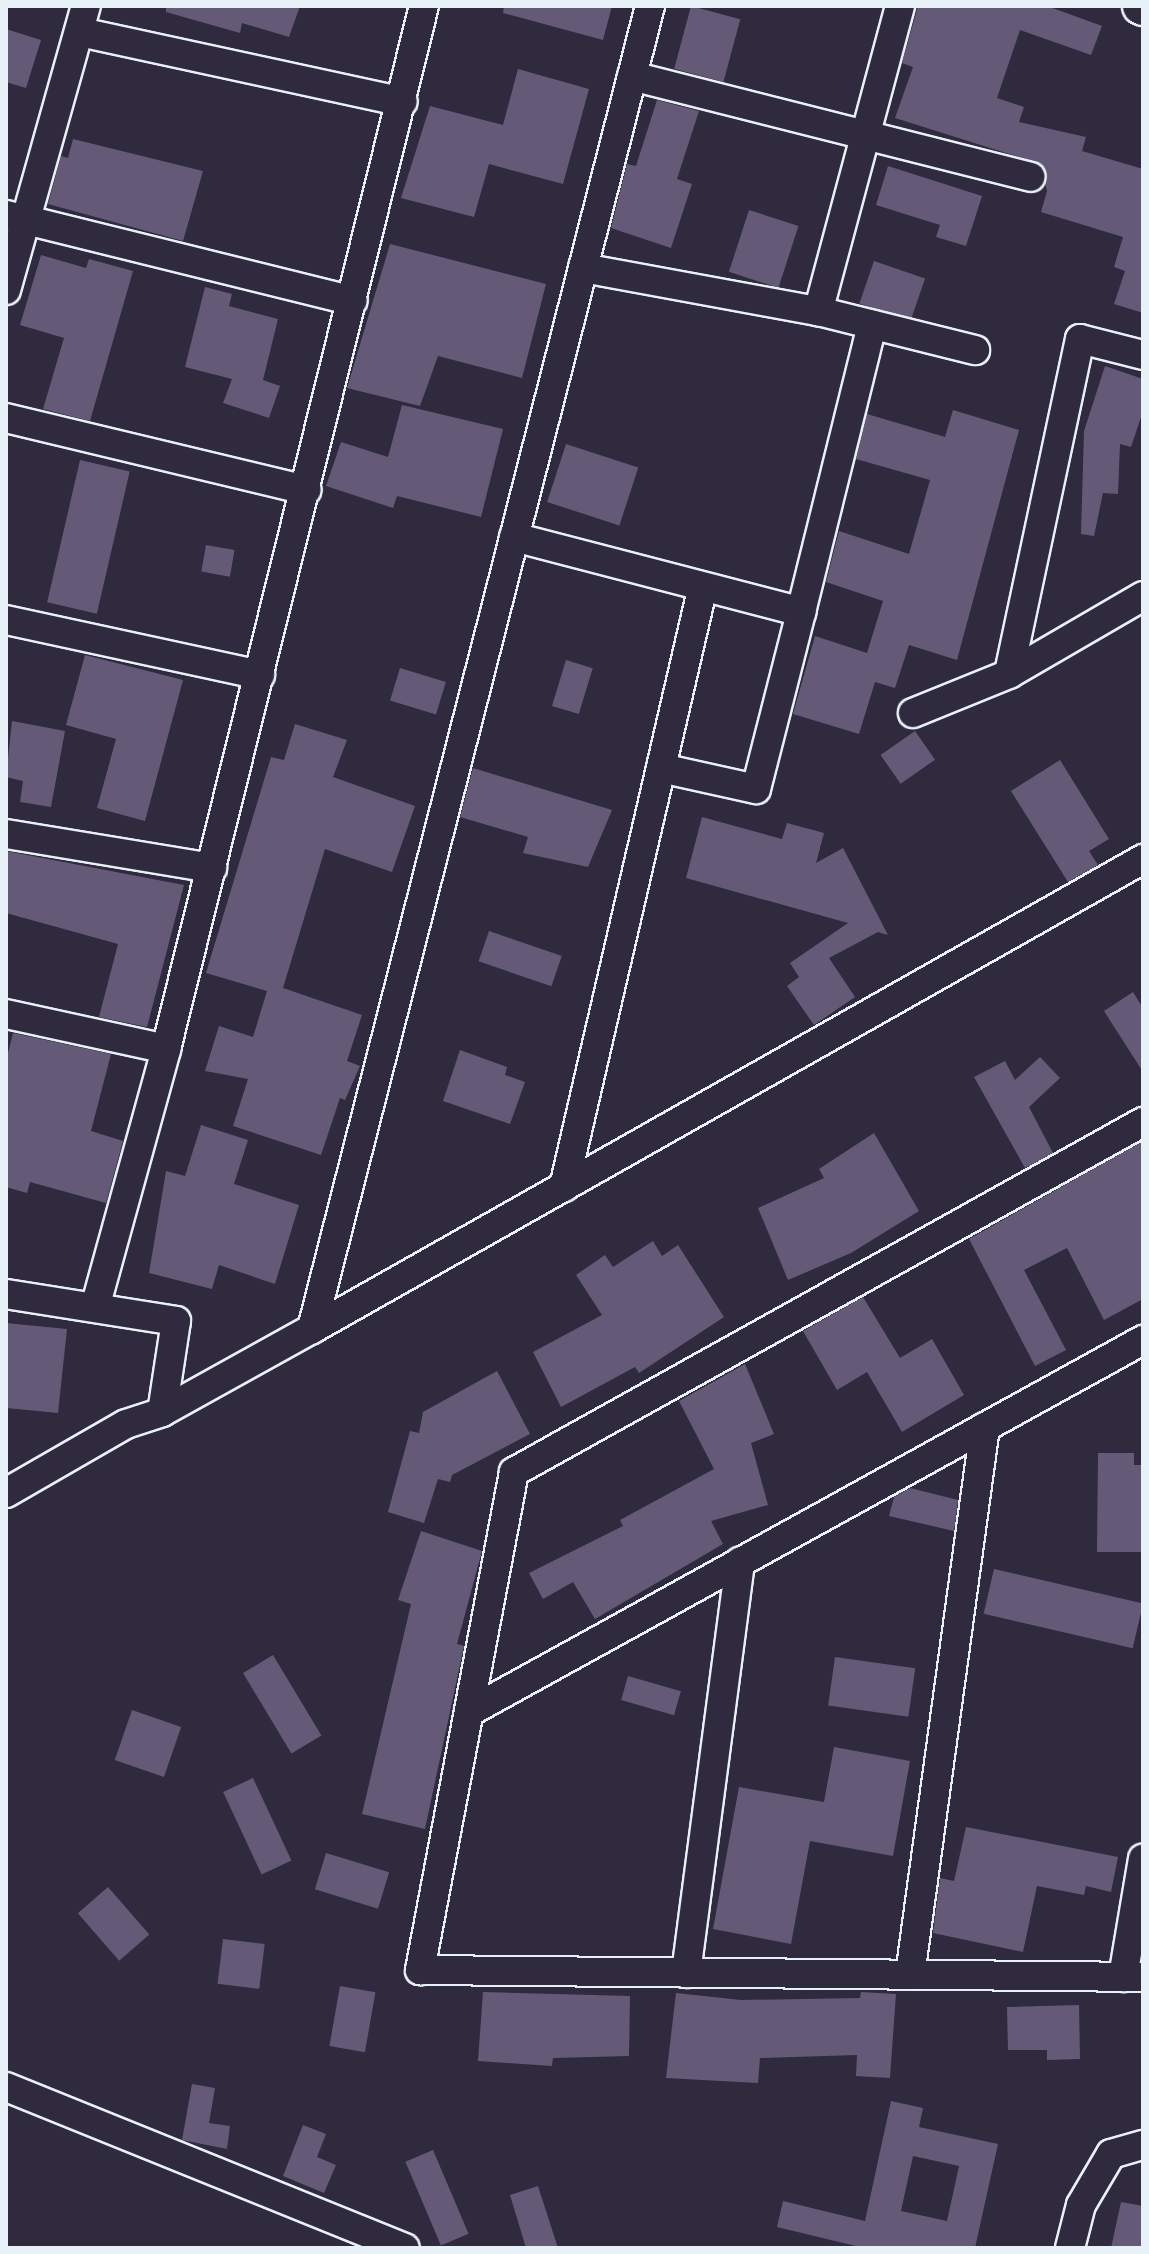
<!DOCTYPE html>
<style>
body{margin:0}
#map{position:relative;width:1149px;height:2254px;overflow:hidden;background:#2f2a3d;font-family:"Shantell Sans",sans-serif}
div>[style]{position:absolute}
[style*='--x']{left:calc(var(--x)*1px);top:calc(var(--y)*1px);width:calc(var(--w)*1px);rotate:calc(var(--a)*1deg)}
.building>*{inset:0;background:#645a77;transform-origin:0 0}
.roads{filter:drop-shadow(2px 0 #e8f1f8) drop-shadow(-2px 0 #e8f1f8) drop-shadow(0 2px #e8f1f8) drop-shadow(0 -2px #e8f1f8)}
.minor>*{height:28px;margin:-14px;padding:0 14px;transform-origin:14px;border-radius:14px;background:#2f2a3d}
.tertiary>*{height:36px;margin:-18px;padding:0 18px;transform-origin:18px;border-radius:18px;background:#2f2a3d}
span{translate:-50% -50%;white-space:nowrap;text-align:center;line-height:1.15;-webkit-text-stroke:6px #2f2a3d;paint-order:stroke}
.frame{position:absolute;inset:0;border:8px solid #e8f1f8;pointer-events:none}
</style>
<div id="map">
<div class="building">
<div style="clip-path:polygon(166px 6px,300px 6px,289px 37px,242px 23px,240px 33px,166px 12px)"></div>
<div style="clip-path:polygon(504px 6px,612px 6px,603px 40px,503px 13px)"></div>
<div style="left:691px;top:6px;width:51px;height:65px;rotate:15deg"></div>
<div style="clip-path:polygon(918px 6px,1047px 6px,1102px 26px,1091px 55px,1020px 30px,997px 98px,1024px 107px,1019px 122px,1086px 137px,1082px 151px,1143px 169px,1143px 313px,1114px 304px,1125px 271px,1114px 267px,1123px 237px,1041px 212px,1047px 191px,1041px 164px,895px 118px,913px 67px,902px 63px)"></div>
<div style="clip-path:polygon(6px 29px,41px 40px,26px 88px,6px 82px)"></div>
<div style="clip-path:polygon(518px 69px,589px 89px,563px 184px,489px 164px,474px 217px,401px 198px,430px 106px,503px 125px)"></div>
<div style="clip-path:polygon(657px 100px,699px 111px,677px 179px,692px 184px,671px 248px,611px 228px,627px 164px,636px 166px)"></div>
<div style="clip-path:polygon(73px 139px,203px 171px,183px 241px,48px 204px,61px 156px,68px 158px)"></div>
<div style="clip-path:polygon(888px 166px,982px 196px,966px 246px,936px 237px,940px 225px,876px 205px)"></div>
<div style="left:749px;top:210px;width:52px;height:65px;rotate:18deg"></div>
<div style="clip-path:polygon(390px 244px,546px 284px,522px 378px,438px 356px,420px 406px,347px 388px)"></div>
<div style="clip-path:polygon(41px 255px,86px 268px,89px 259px,133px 271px,90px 421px,43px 409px,64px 338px,20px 325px)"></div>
<div style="left:874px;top:261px;width:54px;height:45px;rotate:19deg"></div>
<div style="clip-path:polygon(205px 287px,232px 294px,229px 306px,278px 319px,263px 380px,280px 386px,269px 418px,223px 403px,232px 379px,185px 367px)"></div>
<div style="clip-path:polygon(1105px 366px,1143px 379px,1143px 411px,1131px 447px,1120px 444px,1118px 494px,1103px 493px,1094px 536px,1081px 534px,1084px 431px)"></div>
<div style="clip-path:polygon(402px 405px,503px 429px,481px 517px,397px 496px,393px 508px,326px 486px,341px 442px,388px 457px)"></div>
<div style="clip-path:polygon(953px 410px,1019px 430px,957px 660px,909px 645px,895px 688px,875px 682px,859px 734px,793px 714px,815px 636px,867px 653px,883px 601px,826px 582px,839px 531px,909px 554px,930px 480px,856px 459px,867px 414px,945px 437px)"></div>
<div style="left:566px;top:444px;width:76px;height:61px;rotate:18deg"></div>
<div style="left:80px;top:460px;width:51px;height:146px;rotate:13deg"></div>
<div style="left:206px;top:545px;width:29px;height:27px;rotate:10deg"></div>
<div style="clip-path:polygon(85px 655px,183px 680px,145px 821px,97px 808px,116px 739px,66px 725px)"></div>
<div style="left:566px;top:660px;width:28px;height:48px;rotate:17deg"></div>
<div style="left:400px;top:668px;width:48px;height:34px;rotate:17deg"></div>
<div style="clip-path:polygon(12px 721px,65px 731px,51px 807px,20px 802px,23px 781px,6px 777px)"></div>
<div style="clip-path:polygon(295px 724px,347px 740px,333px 777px,415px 806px,392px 872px,325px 849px,283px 988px,362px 1015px,347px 1061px,360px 1066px,345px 1100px,340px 1098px,321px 1155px,233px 1126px,248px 1079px,205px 1071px,219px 1026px,253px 1037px,267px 991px,206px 973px,271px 757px,284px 760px)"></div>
<div style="left:915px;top:731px;width:35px;height:42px;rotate:55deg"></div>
<div style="clip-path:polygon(1060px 760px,1109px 839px,1089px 851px,1098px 865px,1068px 882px,1011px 791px)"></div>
<div style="clip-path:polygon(473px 768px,612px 810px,588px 867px,523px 853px,528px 837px,460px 817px)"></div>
<div style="clip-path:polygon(702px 817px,782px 839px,787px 823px,824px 833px,816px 863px,843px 848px,888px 935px,878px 932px,829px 958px,855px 997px,814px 1025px,787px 986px,799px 977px,790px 963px,848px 923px,686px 878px)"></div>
<div style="clip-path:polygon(6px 851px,184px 885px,147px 1027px,99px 1017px,118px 944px,6px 913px)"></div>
<div style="left:489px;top:931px;width:77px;height:32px;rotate:19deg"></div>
<div style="clip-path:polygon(1133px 992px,1143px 1008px,1143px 1072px,1104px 1011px)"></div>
<div style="clip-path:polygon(13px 1033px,111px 1054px,91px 1131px,123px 1141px,106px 1203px,30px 1182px,27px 1193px,6px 1187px,6px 1061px)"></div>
<div style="clip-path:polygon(460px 1050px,507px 1067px,505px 1075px,525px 1082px,510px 1124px,443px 1101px)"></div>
<div style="clip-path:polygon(1040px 1057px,1060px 1078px,1029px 1107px,1053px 1153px,1025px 1168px,974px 1077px,1005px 1061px,1015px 1080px)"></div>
<div style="clip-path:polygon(201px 1125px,248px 1140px,234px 1184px,299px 1205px,275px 1284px,219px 1265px,212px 1289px,149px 1273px,166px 1171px,185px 1176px)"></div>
<div style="clip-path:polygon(874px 1133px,919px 1211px,851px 1253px,788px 1280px,758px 1208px,824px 1178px,819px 1169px)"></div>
<div style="clip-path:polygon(1143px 1141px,1143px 1299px,1104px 1320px,1067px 1248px,1024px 1270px,1066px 1350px,1035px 1366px,969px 1239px)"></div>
<div style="clip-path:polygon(653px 1241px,662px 1256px,678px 1245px,724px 1317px,639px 1373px,635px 1367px,561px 1407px,533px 1352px,602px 1315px,576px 1275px,605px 1255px,613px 1267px)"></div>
<div style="clip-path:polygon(863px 1297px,900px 1358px,932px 1339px,964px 1395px,902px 1432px,867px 1372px,837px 1390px,803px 1331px)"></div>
<div style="clip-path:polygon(6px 1323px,67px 1329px,58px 1413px,6px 1408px)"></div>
<div style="clip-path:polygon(745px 1364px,774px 1434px,751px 1443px,768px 1505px,711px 1521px,723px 1544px,595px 1619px,573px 1582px,543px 1599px,529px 1573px,623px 1526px,620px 1520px,714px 1469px,679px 1401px)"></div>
<div style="clip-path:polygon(497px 1371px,530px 1434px,452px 1475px,450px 1482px,438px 1479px,424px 1523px,388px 1512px,410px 1431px,419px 1433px,423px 1412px)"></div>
<div style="clip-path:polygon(1098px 1453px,1134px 1453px,1134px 1465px,1143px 1465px,1143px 1552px,1097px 1552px)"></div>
<div style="clip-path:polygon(910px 1488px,958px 1500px,954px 1531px,889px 1516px,894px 1497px)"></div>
<div style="clip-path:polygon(421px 1531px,482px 1551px,457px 1644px,464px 1646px,425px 1829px,362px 1814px,411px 1604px,398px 1600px)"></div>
<div style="left:994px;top:1569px;width:153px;height:46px;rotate:13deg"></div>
<div style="left:273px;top:1655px;width:94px;height:35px;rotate:59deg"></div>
<div style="left:835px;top:1657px;width:81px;height:49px;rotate:8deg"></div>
<div style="left:628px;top:1676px;width:55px;height:25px;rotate:16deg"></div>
<div style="left:132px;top:1710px;width:52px;height:53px;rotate:19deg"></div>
<div style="clip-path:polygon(834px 1747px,910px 1761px,893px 1856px,810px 1841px,791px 1944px,713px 1929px,739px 1787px,824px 1802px)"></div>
<div style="left:253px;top:1778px;width:91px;height:33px;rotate:65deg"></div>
<div style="clip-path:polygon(966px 1827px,1118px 1857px,1111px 1892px,1086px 1886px,1084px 1895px,1037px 1886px,1023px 1952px,933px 1933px,940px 1878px,954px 1881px)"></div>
<div style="left:326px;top:1853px;width:66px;height:38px;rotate:17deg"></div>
<div style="left:108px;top:1887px;width:63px;height:40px;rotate:49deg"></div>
<div style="left:223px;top:1939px;width:42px;height:45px;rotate:7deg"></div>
<div style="left:340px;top:1986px;width:36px;height:61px;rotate:10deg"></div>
<div style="clip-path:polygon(483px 1992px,630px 1996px,629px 2056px,553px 2058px,552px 2066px,478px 2061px)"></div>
<div style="clip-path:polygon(861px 1992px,896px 1994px,890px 2078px,856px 2076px,857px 2055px,760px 2058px,758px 2083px,666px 2078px,676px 1993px,741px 2000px,860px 1998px)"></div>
<div style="clip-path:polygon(1079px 2005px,1080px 2059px,1047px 2060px,1047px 2050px,1008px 2050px,1007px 2007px)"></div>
<div style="clip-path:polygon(192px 2084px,215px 2088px,209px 2123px,230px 2126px,227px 2149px,182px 2140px)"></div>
<div style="clip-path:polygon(evenodd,891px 2101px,923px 2108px,919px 2127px,998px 2144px,975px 2248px,864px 2248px,777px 2227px,783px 2201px,865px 2221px,891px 2101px,913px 2156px,959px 2166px,947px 2221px,901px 2211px,913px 2156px)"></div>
<div style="clip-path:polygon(303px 2125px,326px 2134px,317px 2157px,336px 2165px,324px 2193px,283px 2176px)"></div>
<div style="left:433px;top:2150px;width:91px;height:30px;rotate:67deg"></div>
<div style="clip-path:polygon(538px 2186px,558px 2248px,526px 2248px,510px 2195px)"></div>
<div style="clip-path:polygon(1121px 2202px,1143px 2206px,1143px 2248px,1111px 2248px)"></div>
</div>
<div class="roads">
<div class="minor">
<div style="--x:900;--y:6;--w:316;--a:105"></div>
<div style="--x:818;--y:311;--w:162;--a:14"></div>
<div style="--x:80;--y:32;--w:330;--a:12.2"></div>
<div style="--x:632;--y:76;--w:411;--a:14.2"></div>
<div style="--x:6;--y:215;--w:357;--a:13.9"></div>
<div style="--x:583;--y:268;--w:239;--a:10.4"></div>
<div style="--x:6;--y:290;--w:295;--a:-74.3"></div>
<div style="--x:1143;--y:355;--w:65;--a:-165.7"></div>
<div style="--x:1080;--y:339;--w:342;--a:102"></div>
<div style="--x:1009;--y:674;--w:155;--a:-30.2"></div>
<div style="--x:6;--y:418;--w:309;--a:13.5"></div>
<div style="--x:514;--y:537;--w:297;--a:14.6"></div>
<div style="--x:801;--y:612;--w:296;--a:-76.1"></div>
<div style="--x:6;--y:620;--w:260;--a:12.2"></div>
<div style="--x:913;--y:713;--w:104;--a:-22.1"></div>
<div style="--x:661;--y:768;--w:97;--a:12.5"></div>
<div style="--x:756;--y:789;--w:183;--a:-75.7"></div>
<div style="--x:6;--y:834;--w:209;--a:9.4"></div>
<div style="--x:6;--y:1014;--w:164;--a:12.3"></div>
<div style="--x:1143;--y:1122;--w:720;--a:150.91"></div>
<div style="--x:514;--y:1472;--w:507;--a:100.69"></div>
<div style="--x:420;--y:1970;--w:723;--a:0.55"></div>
<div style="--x:564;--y:1187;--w:613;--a:-76.98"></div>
<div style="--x:6;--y:1294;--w:172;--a:9"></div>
<div style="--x:176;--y:1321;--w:92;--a:98.7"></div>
<div style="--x:162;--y:1412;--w:171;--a:-29"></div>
<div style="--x:312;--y:1329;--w:1365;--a:-75.67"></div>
<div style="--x:96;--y:1304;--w:264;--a:-74.6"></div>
<div style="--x:166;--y:1049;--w:1074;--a:-76.11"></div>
<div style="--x:312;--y:1329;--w:955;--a:-29.49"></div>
<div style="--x:6;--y:1493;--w:138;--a:-29.9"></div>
<div style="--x:126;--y:1424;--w:38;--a:-18"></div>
<div style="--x:469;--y:1712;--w:770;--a:-28.9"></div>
<div style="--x:686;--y:1973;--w:415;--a:-82.5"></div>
<div style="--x:910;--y:1975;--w:553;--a:-82.21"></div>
<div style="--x:1123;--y:1977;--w:120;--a:-80.4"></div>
<div style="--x:6;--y:2087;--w:430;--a:22"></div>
<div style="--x:1070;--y:2248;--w:44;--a:-75.7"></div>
<div style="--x:1081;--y:2205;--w:59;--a:-59.5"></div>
<div style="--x:1111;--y:2154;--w:33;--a:-16"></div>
</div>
<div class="tertiary">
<div style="--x:1141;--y:6;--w:2;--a:27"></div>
</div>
</div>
<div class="frame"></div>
</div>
